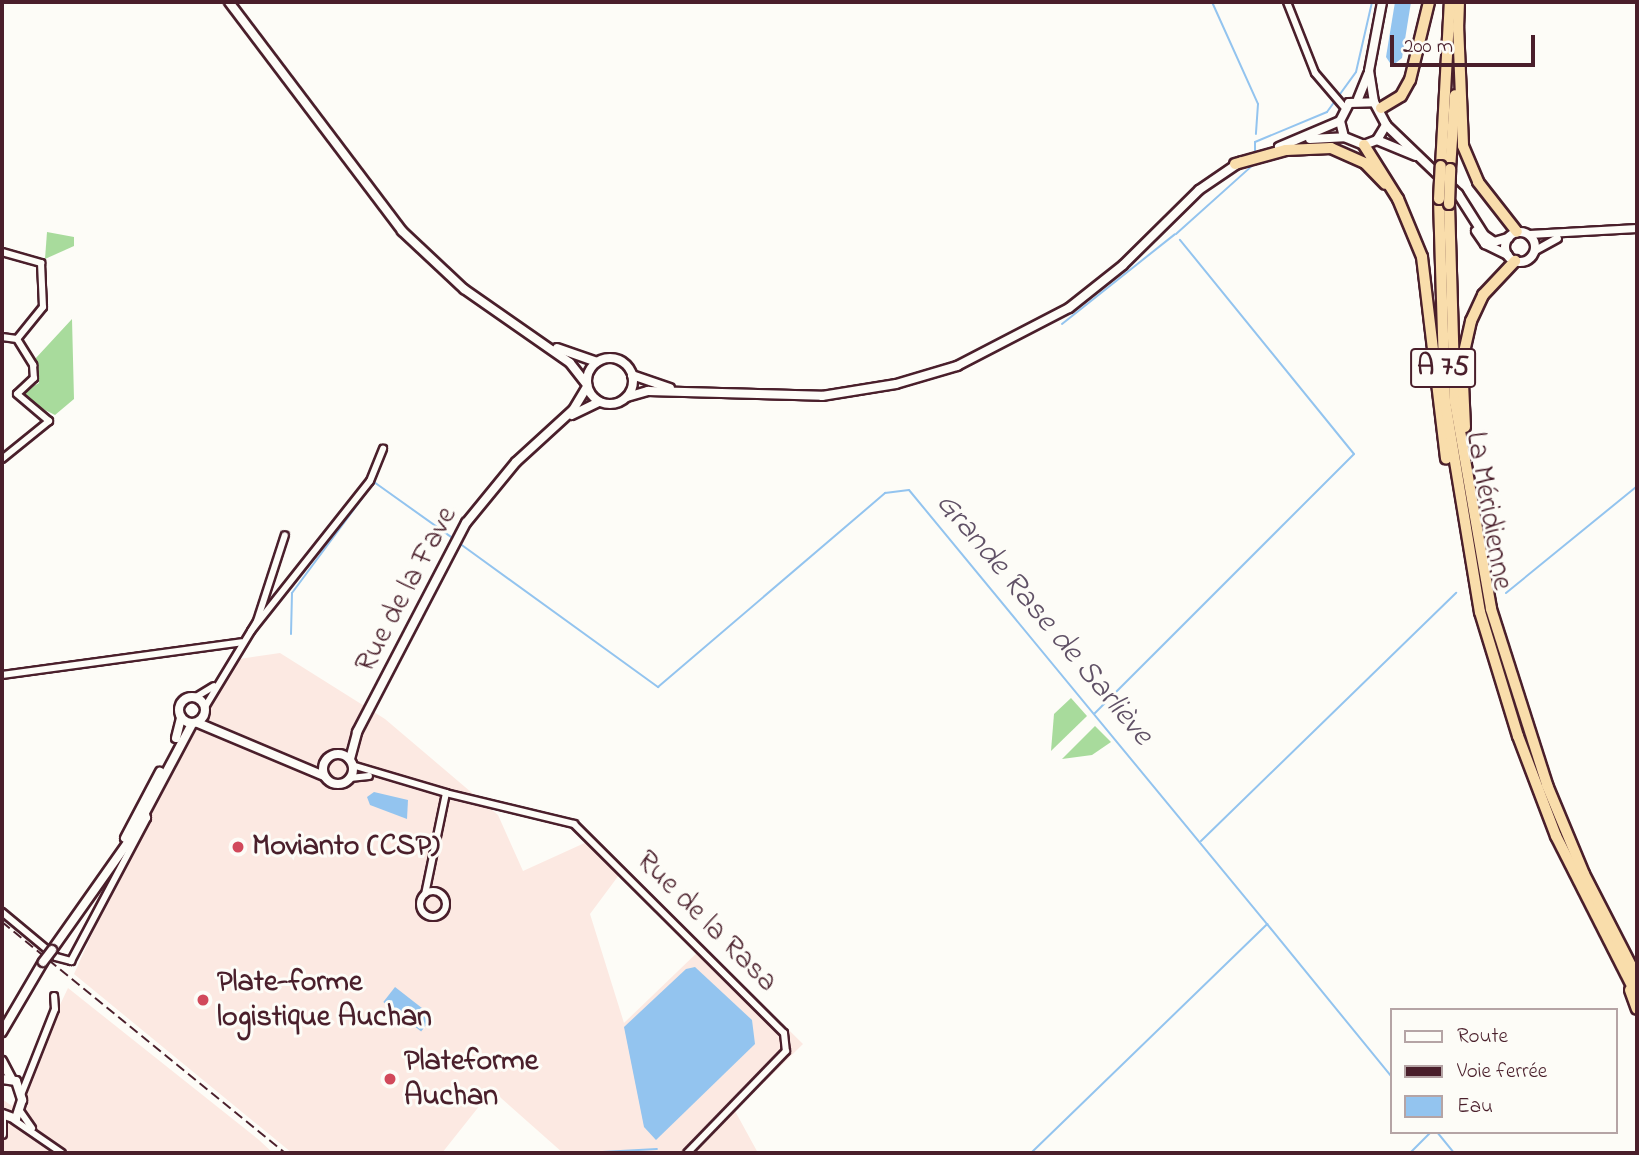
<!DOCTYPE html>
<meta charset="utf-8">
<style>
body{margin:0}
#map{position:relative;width:1639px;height:1155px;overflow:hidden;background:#fdfcf7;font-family:"Indie Flower",sans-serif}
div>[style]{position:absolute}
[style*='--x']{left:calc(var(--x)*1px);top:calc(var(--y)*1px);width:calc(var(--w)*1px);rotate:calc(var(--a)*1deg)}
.built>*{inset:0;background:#fce9e2}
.green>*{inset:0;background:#a8db9c}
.water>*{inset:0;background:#93c4ef;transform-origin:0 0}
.stream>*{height:2px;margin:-1px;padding:0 1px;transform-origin:1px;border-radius:1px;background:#93c4ef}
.roads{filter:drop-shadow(2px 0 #4a1f2b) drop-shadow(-2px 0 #4a1f2b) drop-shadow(0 2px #4a1f2b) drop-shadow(0 -2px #4a1f2b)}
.minor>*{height:6px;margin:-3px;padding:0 3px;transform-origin:3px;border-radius:3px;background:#fdfcf7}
.minor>.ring{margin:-3px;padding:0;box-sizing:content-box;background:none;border:6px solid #fdfcf7;border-radius:50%}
.tertiary>*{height:7px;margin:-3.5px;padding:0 3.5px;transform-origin:3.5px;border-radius:3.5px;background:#fdfcf7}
.secondary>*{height:8px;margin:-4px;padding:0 4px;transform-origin:4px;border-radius:4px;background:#fdfcf7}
.secondary>.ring{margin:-4px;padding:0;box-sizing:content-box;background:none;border:8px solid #fdfcf7;border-radius:50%}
.motorway>*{height:10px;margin:-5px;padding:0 5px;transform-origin:5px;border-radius:5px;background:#f9ddab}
.rail>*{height:2px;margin-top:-1px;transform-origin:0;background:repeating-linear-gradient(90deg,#4a1f2b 0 10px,transparent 0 15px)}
.bridges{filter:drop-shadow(2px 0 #4a1f2b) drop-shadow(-2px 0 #4a1f2b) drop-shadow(0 2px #4a1f2b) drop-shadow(0 -2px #4a1f2b)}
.secondary-bridge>*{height:8px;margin:-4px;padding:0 4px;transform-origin:4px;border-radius:4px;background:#fdfcf7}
.motorway-bridge>*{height:10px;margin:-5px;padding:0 5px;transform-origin:5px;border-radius:5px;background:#f9ddab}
.dots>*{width:19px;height:19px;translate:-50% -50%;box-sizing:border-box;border:4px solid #fdfcf7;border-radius:50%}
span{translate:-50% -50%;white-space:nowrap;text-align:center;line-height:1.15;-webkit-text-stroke:6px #fdfcf7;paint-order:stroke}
.shield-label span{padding:2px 5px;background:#fdfcf7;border:2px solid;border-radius:5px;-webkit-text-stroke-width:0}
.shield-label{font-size:28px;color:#4a1f2b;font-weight:700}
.street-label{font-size:30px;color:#4a1f2b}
.poi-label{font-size:30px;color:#4a1f2b;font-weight:700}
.left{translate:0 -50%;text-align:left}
.water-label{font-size:32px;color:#605166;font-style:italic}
.frame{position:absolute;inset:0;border:4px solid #4a1f2b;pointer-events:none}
.legend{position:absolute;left:1390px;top:1008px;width:228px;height:126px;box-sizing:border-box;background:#fdfcf7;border:2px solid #b5a4a5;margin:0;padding:9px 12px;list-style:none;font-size:21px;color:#4a1f2b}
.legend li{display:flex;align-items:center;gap:14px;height:35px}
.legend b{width:35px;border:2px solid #b5a4a5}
.scale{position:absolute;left:1390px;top:35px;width:145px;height:32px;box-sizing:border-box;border:4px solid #4a1f2b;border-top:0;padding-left:9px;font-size:21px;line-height:24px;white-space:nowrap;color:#4a1f2b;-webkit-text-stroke:5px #fdfcf7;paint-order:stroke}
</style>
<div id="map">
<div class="built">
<div style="clip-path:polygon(280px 653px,385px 719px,498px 815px,523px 871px,589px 841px,619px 875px,590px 914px,624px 1023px,704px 946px,803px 1044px,735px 1111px,758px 1153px,563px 1153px,492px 1090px,442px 1153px,292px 1153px,74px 974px,119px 874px,219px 687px,239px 659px)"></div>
<div style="clip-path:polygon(68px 988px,259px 1140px,273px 1153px,2px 1153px,2px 1099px,12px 1106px)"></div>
</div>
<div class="green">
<div style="clip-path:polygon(47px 232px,74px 237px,74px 246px,45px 259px)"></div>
<div style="clip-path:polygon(72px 319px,74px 399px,55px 415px,23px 399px,21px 393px,39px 383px,35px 359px)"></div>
<div style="clip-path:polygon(1071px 698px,1087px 716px,1051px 751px,1054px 714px)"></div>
<div style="clip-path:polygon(1095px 726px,1111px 742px,1092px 755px,1062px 759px)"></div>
</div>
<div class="water">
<div style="clip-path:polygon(1395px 2px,1411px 2px,1402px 58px,1392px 66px,1386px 57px)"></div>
<div style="clip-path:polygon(374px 792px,408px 800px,407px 819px,370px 805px,367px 797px)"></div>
<div style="clip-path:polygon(695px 967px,752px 1020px,755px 1044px,656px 1140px,644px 1127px,624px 1027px,686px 969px)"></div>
<div style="left:395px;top:987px;width:48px;height:19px;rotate:38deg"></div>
</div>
<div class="stream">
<div style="--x:1212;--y:2;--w:112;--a:65.7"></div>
<div style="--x:1258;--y:104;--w:30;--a:94"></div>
<div style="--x:1255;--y:154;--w:12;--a:-90"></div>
<div style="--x:1255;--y:142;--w:78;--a:-22.6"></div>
<div style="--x:1327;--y:112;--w:49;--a:-54.1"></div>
<div style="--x:1356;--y:72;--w:72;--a:-77.1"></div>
<div style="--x:1176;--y:234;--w:105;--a:-41.9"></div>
<div style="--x:1062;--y:324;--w:144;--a:-38.5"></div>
<div style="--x:459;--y:543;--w:246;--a:35.9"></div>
<div style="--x:658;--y:687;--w:299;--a:-40.5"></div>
<div style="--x:885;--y:493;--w:24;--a:-7"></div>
<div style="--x:909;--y:490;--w:563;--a:50.48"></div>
<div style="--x:1506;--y:593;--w:169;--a:-39.2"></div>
<div style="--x:291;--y:634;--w:41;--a:-88.6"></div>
<div style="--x:292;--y:593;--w:138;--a:-53.5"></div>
<div style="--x:374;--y:482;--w:95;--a:35.5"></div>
<div style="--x:1095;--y:713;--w:366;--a:-45"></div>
<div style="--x:1354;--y:454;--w:276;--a:-129.1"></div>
<div style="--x:1201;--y:841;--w:356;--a:-44.2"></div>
<div style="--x:1437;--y:1132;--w:27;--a:51"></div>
<div style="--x:584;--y:1153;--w:73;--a:-3.1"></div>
<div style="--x:1031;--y:1153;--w:329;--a:-44.1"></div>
<div style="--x:1267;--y:924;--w:198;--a:50.8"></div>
<div style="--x:1410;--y:1153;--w:30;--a:-45"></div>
</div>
<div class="roads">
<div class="minor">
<div style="--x:1287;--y:2;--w:76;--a:68.5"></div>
<div style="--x:1315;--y:73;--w:46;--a:49.4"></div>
<div style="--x:2;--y:252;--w:41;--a:15.8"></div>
<div style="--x:41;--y:263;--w:44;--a:87.4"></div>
<div style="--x:43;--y:307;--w:41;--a:129.1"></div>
<div style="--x:17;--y:339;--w:31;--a:58"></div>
<div style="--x:33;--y:365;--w:13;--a:86"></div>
<div style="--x:34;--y:378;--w:23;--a:137"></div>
<div style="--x:17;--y:394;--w:42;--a:40.2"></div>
<div style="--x:49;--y:421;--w:60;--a:141"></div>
<div style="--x:2;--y:337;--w:15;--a:8"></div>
<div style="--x:251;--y:631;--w:191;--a:-51.6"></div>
<div style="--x:370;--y:481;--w:35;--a:-68"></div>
<div style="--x:2;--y:675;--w:242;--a:-7.8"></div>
<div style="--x:196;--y:697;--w:21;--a:-31"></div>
<div style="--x:205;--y:707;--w:100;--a:-58.8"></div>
<div style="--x:257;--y:621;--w:90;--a:-72"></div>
<div style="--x:352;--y:765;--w:98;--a:16.6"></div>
<div style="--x:446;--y:793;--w:103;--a:101.7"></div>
<div style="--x:350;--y:778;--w:19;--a:-6"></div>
<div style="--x:446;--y:793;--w:132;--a:13.6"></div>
<div style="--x:574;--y:824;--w:296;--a:44.9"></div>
<div style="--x:784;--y:1033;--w:18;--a:84"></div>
<div style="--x:786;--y:1051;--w:142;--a:134.1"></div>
<div class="ring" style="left:420px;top:891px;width:20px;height:20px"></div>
<div style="--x:2;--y:912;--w:70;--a:39.8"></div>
<div style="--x:56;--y:957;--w:16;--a:15"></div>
<div style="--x:71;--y:961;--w:162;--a:-62"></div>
<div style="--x:147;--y:818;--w:8;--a:-104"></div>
<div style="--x:21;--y:1095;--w:92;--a:-68.4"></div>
<div style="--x:55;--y:1009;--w:13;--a:-94"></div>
<div style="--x:20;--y:1111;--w:21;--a:55"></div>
<div style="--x:14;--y:1120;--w:58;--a:34.5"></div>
</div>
<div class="tertiary">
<div style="--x:1529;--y:234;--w:108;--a:-3.2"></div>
<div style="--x:1535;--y:250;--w:25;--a:-29"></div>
</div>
<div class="secondary">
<div style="--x:229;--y:2;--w:287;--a:52.9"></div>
<div style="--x:402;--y:231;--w:85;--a:43.1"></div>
<div style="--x:464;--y:289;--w:129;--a:34.9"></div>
<div style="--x:570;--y:363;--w:28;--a:52"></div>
<div style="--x:1358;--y:99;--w:27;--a:-68"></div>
<div style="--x:1374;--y:102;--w:31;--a:-99"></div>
<div style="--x:1369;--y:71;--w:70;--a:-79.3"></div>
<div style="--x:1386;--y:125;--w:17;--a:121"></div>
<div style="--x:1377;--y:140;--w:14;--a:159"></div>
<div style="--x:1364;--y:145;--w:22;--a:-158"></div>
<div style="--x:1344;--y:137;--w:16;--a:-104"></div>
<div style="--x:1340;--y:121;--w:20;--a:-63"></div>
<div style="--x:1349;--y:103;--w:25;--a:-2"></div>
<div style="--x:1374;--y:102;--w:26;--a:62"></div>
<div style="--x:1386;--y:125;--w:100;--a:43.8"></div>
<div style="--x:1458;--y:194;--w:49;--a:57.6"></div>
<div style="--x:1484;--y:235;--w:12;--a:35"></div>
<div style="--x:1494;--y:242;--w:15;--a:-16"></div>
<div style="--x:1310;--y:139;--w:34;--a:-3"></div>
<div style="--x:1377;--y:140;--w:42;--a:22.3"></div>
<div style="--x:1279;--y:147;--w:66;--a:-23.1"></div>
<div style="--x:1476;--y:231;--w:16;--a:55"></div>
<div style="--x:1485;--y:244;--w:25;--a:26"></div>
<div class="ring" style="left:1505px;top:232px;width:22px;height:22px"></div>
<div style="--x:557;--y:348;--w:42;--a:19.3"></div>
<div class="ring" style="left:587px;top:358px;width:38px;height:38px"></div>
<div style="--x:632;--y:375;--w:40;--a:18.9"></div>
<div style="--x:627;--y:397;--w:22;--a:-16"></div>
<div style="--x:648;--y:391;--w:174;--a:1.6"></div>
<div style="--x:822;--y:396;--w:75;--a:-9.2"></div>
<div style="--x:896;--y:384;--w:64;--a:-16.4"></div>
<div style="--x:957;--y:366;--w:126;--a:-27.4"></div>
<div style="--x:1069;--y:308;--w:69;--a:-38.5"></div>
<div style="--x:1123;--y:265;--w:107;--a:-44.6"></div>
<div style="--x:1199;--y:190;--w:50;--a:-34.3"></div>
<div style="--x:572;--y:415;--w:30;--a:-26"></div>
<div class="ring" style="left:179px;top:697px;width:18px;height:18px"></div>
<div style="--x:198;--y:723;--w:137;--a:22.8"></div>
<div style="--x:176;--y:738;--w:21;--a:-76"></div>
<div class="ring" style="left:323px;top:754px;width:22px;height:22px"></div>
<div style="--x:350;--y:759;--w:28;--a:-75"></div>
<div style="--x:357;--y:732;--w:236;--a:-62.5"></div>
<div style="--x:466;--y:523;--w:79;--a:-50.7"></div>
<div style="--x:516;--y:462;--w:77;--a:-42.4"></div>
<div style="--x:573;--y:410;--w:27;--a:-59"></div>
<div style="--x:125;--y:838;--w:75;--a:-62.1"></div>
<div style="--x:52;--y:950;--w:141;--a:-54.8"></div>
<div style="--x:133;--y:835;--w:126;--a:-62"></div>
<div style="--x:2;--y:1032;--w:81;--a:-59.6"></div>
<div style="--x:2;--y:1061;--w:19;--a:62"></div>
<div style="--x:2;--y:1079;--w:14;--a:8"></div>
<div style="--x:16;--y:1081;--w:20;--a:72"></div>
<div style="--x:22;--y:1100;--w:20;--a:108"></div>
<div style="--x:16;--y:1119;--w:15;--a:-160"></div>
<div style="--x:2;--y:1134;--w:19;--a:-90"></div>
</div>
<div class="motorway">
<div style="--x:1458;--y:25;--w:121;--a:87.6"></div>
<div style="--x:1463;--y:146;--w:39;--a:67"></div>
<div style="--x:1478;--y:182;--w:63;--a:52"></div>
<div style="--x:1458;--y:30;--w:28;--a:-88"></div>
<div style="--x:1381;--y:108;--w:23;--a:-31"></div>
<div style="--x:1401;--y:96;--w:18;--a:-61"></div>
<div style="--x:1410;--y:80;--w:80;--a:-76.3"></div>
<div style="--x:1364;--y:145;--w:64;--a:57.8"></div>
<div style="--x:1398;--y:199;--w:63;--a:67.5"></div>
<div style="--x:1422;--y:257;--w:203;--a:83.2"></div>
<div style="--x:1235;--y:164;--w:53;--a:-15.4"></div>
<div style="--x:1286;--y:150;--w:45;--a:-2.5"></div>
<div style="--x:1331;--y:148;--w:37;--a:24"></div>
<div style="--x:1365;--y:163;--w:29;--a:46"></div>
<div style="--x:1441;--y:166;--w:164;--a:-86.9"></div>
<div style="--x:1450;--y:169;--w:74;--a:-86.1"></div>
<div style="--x:1439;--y:199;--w:202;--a:88.3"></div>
<div style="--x:1445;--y:401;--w:214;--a:80.6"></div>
<div style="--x:1480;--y:612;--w:130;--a:73"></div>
<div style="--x:1518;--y:736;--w:107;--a:69.2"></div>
<div style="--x:1556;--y:836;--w:179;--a:63.1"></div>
<div style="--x:1449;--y:204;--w:198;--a:88.3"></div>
<div style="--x:1455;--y:402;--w:210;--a:80.1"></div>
<div style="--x:1491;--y:609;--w:185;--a:72.3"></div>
<div style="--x:1547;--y:785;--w:96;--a:67.4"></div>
<div style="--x:1584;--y:874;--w:116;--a:62.8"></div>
<div style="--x:1465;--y:427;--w:66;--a:-92.6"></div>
<div style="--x:1462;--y:361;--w:41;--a:-77.3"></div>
<div style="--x:1471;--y:321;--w:29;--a:-65"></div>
<div style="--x:1483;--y:295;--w:47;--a:-46.7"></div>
<div style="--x:1630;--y:990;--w:20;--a:70"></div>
</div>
</div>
<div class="rail">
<div style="--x:2;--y:922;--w:365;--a:39.2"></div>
</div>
<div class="bridges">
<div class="secondary-bridge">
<div style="--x:43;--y:962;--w:15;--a:-53"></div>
</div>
<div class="motorway-bridge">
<div style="--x:1439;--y:199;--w:33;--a:-87"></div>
<div style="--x:1449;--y:204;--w:35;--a:-88"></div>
</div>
</div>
<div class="dots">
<div style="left:238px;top:847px;background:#d1495b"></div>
<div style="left:203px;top:1000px;background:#d1495b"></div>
<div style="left:390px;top:1079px;background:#d1495b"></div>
</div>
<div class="shield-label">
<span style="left:1443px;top:368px">A 75</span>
</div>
<div class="street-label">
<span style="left:1488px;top:511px;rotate:80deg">La Méridienne</span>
<span style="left:407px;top:590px;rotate:-62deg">Rue de la Fave</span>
<span style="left:706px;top:922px;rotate:45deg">Rue de la Rasa</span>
</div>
<div class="poi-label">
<span class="left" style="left:252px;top:847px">Movianto (CSP)</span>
<span class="left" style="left:217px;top:1000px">Plate-forme<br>logistique Auchan</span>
<span class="left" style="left:404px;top:1079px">Plateforme<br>Auchan</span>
</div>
<div class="water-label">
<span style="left:1043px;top:620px;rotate:50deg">Grande Rase de Sarliève</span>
</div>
<div class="frame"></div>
<ul class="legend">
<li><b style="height:9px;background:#fdfcf7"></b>Route</li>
<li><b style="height:9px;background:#4a1f2b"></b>Voie ferrée</li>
<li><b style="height:19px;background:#93c4ef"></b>Eau</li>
</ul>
<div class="scale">200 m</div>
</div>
